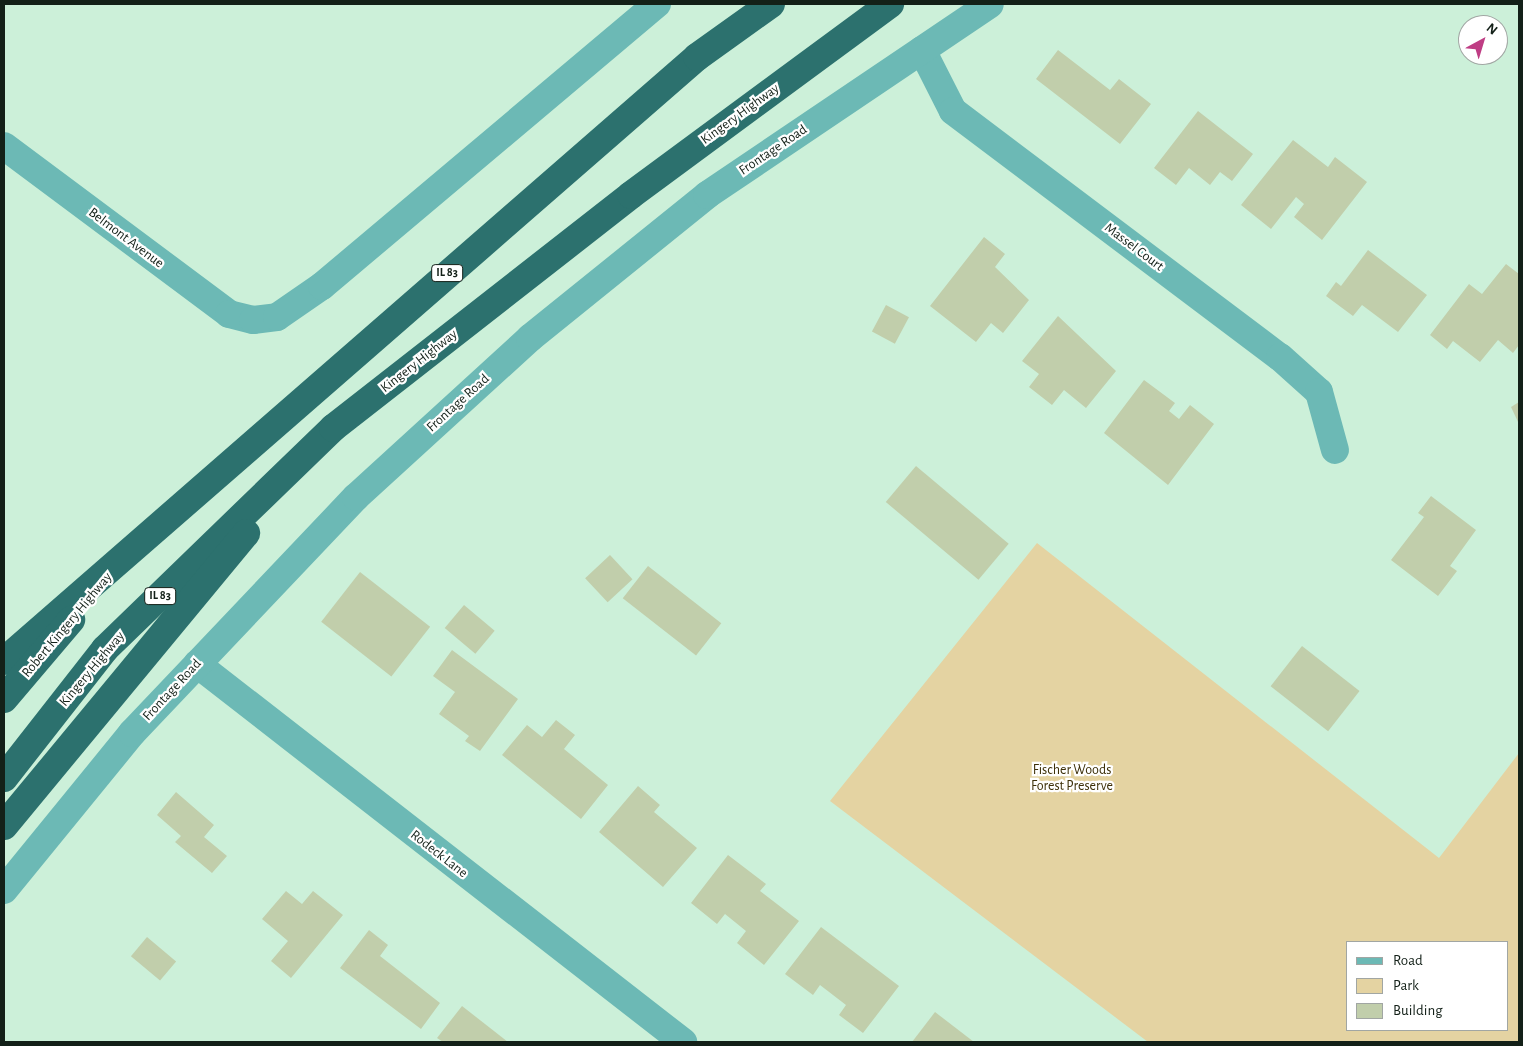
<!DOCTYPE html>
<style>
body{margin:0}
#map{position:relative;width:1523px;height:1046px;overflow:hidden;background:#ccf0d9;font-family:"Alegreya Sans",sans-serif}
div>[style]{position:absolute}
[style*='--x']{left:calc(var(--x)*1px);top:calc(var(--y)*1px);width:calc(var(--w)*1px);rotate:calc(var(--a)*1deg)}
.green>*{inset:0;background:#e4d3a2}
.building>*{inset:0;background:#c1ceab;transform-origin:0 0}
.minor>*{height:28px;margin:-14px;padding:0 14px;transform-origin:14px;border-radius:14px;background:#6cb9b5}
.highway>*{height:28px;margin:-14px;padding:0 14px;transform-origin:14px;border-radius:14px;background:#2c716e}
span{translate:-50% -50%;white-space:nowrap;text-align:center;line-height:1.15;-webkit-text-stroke:4.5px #fff;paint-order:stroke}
.shield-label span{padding:1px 4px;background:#fff;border:1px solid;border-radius:4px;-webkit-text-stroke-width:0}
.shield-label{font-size:12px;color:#132018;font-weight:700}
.street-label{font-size:14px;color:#132018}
.park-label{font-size:14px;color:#3c2f08}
.frame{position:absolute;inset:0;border:5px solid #132018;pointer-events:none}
.legend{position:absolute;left:1346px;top:941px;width:162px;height:90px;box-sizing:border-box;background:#fff;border:1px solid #a1a6a3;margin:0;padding:6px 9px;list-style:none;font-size:15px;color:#132018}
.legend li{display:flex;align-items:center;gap:10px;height:25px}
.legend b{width:25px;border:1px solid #a1a6a3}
.north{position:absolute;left:1458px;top:15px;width:50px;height:50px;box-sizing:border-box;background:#fff;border:1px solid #a1a6a3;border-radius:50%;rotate:39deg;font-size:14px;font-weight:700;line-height:20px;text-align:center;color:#132018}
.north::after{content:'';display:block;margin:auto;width:18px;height:22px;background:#bf3d84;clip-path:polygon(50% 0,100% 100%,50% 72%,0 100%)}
</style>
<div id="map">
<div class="green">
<div style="clip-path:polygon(evenodd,1037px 543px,1439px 858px,1519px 753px,1519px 1042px,1148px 1042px,830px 801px,1037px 543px,1347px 942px,1507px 942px,1507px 1030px,1347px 1030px,1347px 942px)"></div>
</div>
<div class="building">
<div style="clip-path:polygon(1058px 50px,1110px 90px,1119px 79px,1151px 104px,1120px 144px,1036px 79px)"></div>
<div style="clip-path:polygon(1198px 111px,1253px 154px,1232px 181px,1220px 172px,1210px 185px,1189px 168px,1176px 185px,1154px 168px)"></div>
<div style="clip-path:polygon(1293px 140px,1328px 167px,1335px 157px,1367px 182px,1322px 240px,1294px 217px,1304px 204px,1296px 197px,1271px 229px,1241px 205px)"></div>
<div style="clip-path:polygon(984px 237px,1005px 254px,995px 267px,1029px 300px,1003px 333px,991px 323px,976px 342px,930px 306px)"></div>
<div style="clip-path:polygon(1368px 250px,1427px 295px,1398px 332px,1362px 305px,1353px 316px,1326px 296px,1336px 282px,1341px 286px)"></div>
<div style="clip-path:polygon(1506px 264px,1519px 274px,1519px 345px,1513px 353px,1498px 340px,1480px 362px,1453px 341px,1447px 349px,1430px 335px,1469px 284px,1482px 294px)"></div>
<div style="left:886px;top:305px;width:26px;height:30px;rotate:28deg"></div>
<div style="clip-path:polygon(1058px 316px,1116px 371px,1086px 408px,1064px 390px,1052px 405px,1029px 387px,1039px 374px,1022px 361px)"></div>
<div style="clip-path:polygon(1144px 380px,1175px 403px,1169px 411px,1179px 419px,1190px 405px,1214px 424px,1168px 485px,1104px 433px)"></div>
<div style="clip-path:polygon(1519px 402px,1519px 424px,1511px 407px)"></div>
<div style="left:916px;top:466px;width:121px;height:47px;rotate:40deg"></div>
<div style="clip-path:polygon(1431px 496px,1476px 530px,1450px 566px,1457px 571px,1438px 596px,1391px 560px,1424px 517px,1418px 513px)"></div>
<div style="left:610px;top:555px;width:33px;height:34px;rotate:47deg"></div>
<div style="left:648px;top:566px;width:93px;height:41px;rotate:38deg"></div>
<div style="left:360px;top:572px;width:89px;height:63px;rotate:38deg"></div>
<div style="left:464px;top:605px;width:40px;height:30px;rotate:40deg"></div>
<div style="left:1302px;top:646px;width:73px;height:51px;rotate:38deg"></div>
<div style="clip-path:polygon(452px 650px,518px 699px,480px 751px,465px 741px,469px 736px,439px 714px,455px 692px,433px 676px)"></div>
<div style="clip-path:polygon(556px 720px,575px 735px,564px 749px,608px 785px,581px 819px,502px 755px,527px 725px,542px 737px)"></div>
<div style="clip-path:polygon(638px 786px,660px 805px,654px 812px,697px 848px,663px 887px,599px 832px)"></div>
<div style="clip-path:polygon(176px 792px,214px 825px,204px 837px,227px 856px,212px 873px,175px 842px,181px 836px,157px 815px)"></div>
<div style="clip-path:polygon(728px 855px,766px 884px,760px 891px,799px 921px,764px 965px,737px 943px,746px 931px,725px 914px,717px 924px,691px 903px)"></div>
<div style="clip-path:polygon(286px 891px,302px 904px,313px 891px,343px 915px,291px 978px,271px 961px,288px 941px,262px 919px)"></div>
<div style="clip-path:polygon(821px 927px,899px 986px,863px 1033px,839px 1015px,846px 1005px,820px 985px,813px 995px,785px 974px)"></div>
<div style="clip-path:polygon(369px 930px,388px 945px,380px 956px,440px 1003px,421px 1029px,340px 968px)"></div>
<div style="left:147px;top:937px;width:38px;height:25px;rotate:40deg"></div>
<div style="clip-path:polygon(462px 1006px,508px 1042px,443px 1042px,437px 1038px)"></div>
<div style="clip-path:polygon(935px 1012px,974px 1042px,912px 1042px)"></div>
</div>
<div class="minor">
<div style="--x:922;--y:50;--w:68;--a:63.1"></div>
<div style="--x:953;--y:111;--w:409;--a:37"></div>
<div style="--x:1280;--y:357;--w:52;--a:41.9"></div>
<div style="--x:1319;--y:392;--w:60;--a:74.6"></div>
<div style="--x:4;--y:146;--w:281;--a:36.7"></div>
<div style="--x:229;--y:314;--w:25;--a:14"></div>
<div style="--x:253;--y:320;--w:24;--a:-7"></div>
<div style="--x:277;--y:317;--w:55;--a:-34.6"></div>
<div style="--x:322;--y:286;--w:438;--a:-40.1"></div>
<div style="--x:197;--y:664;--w:616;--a:37.87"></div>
<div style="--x:4;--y:890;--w:203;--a:-50.8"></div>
<div style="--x:132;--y:733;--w:325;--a:-46.5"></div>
<div style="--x:356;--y:497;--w:236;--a:-42.4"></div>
<div style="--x:530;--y:338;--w:228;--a:-38.9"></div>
<div style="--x:707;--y:195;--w:341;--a:-34"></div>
</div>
<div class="highway">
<div style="--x:4;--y:661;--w:919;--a:-41.07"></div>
<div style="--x:697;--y:57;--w:91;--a:-35.6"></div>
<div style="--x:4;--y:699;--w:104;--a:-49.7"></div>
<div style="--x:4;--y:778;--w:164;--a:-51.9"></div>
<div style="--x:105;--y:649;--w:318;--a:-44.1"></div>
<div style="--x:333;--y:428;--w:378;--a:-38"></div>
<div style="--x:631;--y:195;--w:322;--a:-36.4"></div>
<div style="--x:4;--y:826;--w:380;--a:-50.4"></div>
</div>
<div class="shield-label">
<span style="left:447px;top:273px">IL 83</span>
<span style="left:160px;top:596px">IL 83</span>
</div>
<div class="street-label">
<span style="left:740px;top:114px;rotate:-36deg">Kingery Highway</span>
<span style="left:773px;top:150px;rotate:-34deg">Frontage Road</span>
<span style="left:126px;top:238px;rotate:37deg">Belmont Avenue</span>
<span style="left:1134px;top:247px;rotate:37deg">Massel Court</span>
<span style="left:419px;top:361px;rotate:-38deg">Kingery Highway</span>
<span style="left:458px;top:403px;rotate:-42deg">Frontage Road</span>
<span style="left:67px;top:625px;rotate:-50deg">Robert Kingery Highway</span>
<span style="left:92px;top:669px;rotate:-50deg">Kingery Highway</span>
<span style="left:172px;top:690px;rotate:-47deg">Frontage Road</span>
<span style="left:439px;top:854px;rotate:38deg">Rodeck Lane</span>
</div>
<div class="park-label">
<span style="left:1072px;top:778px">Fischer Woods<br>Forest Preserve</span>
</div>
<div class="frame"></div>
<ul class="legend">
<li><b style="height:6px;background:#6cb9b5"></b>Road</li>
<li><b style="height:14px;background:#e4d3a2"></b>Park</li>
<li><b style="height:14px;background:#c1ceab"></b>Building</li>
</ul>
<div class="north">N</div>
</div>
